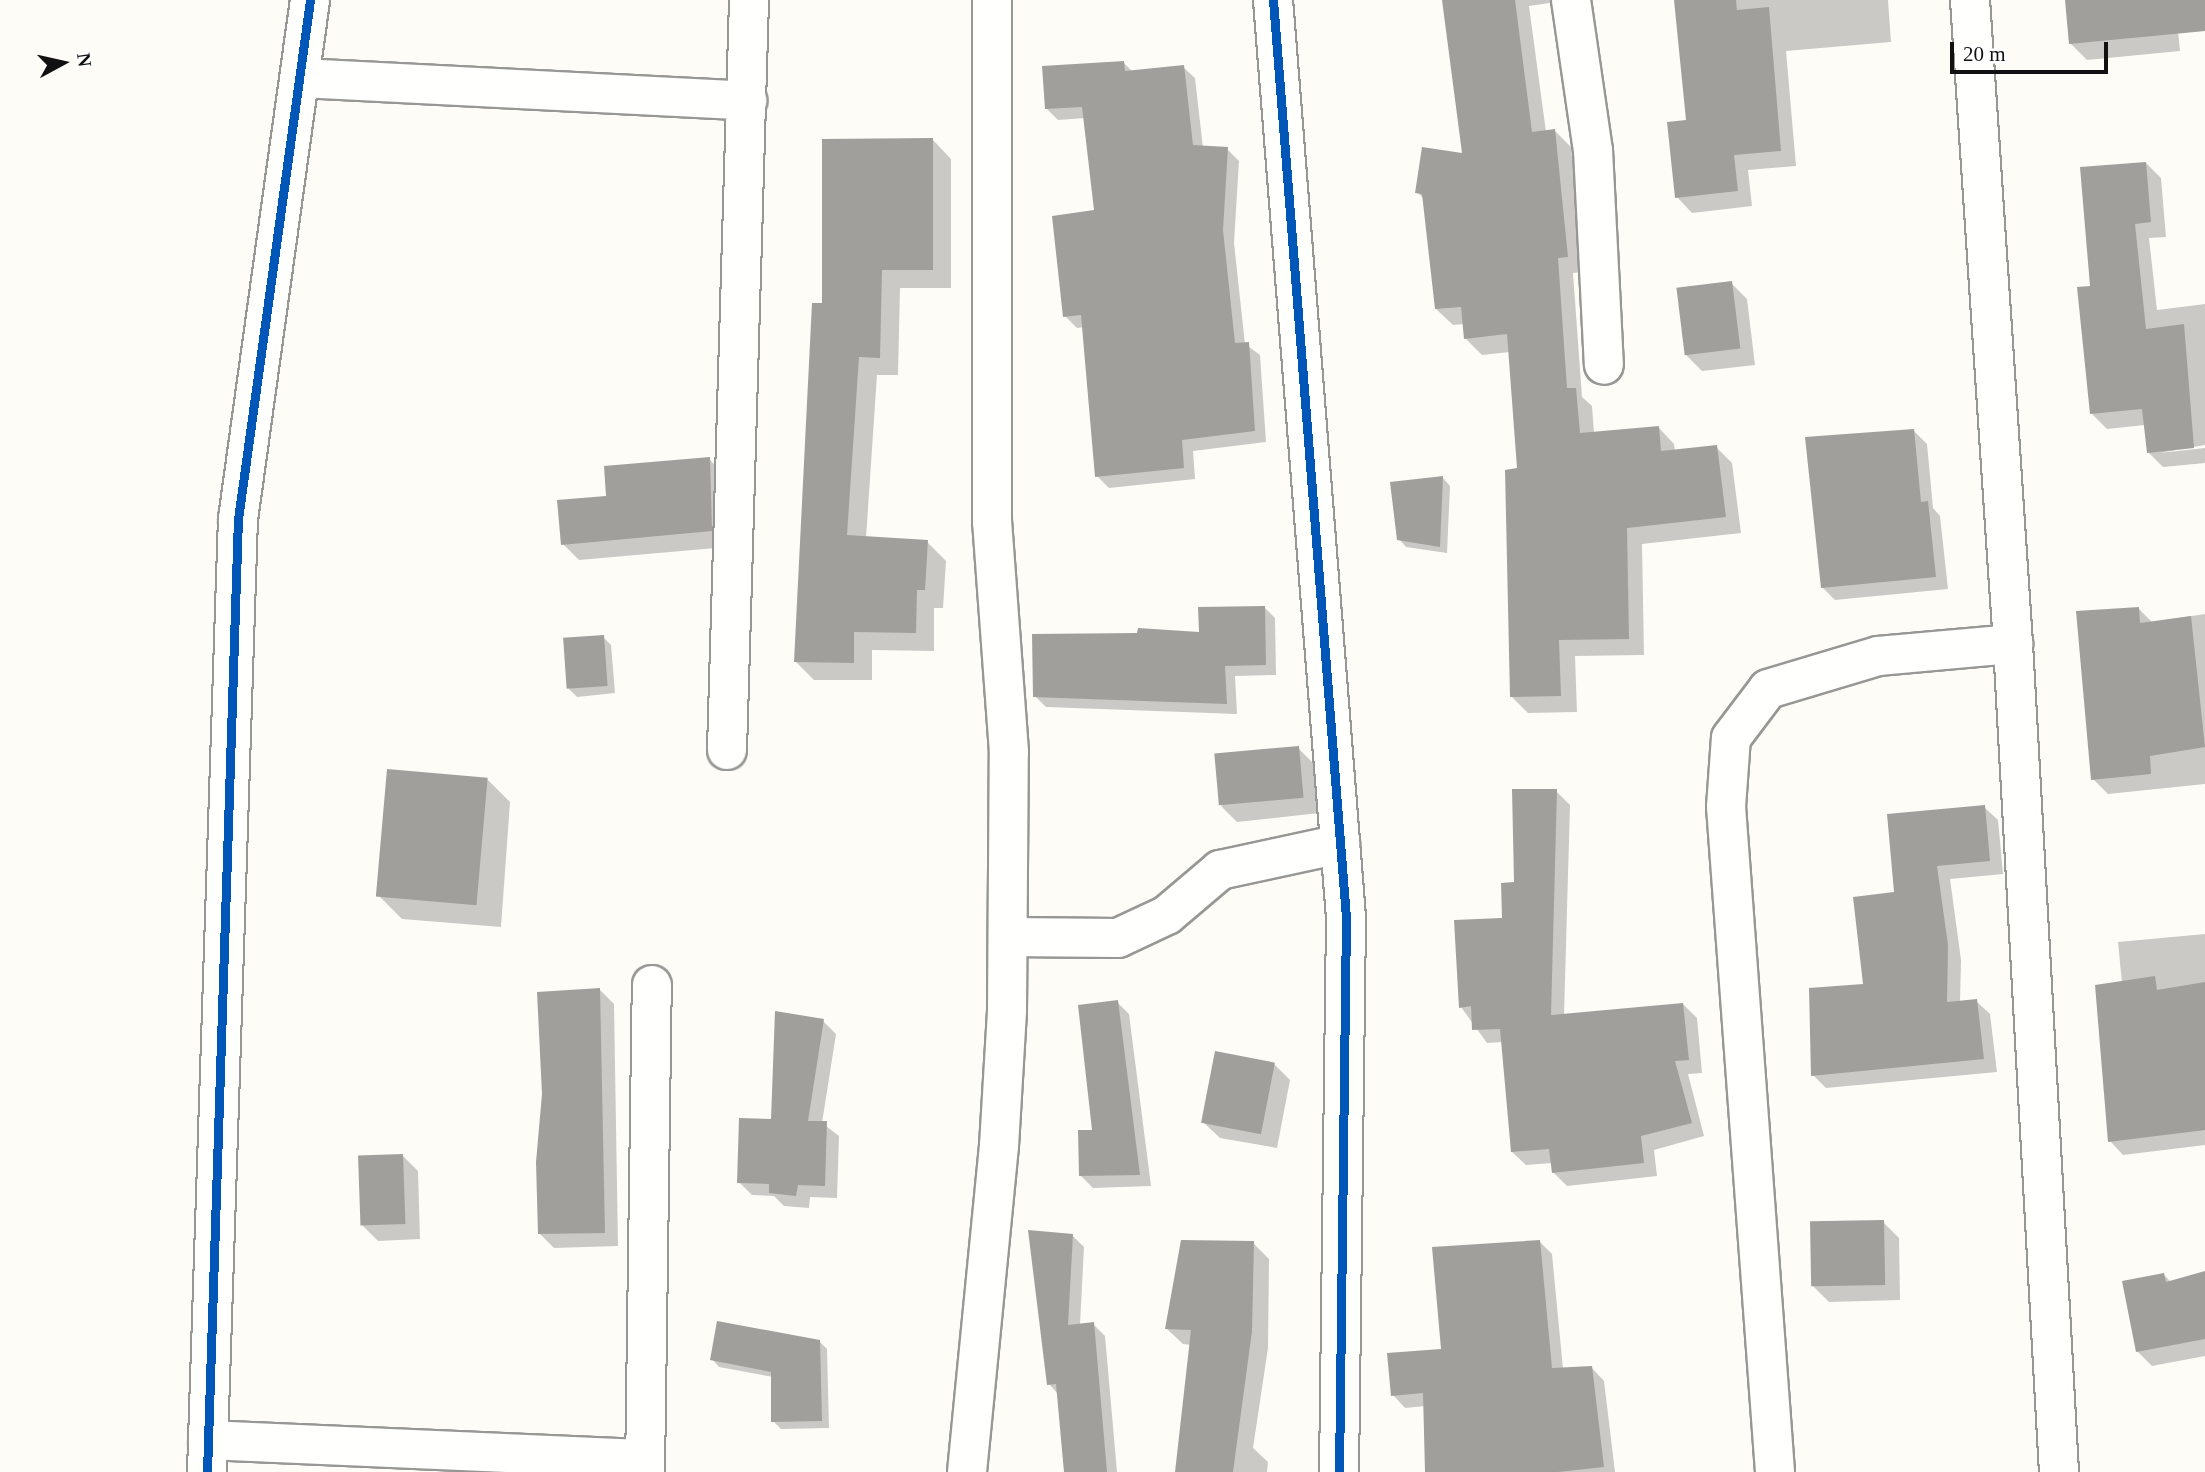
<!DOCTYPE html>
<style>
body{margin:0}
#map{position:relative;width:2205px;height:1472px;overflow:hidden;background:#fdfcf7;font-family:"Times New Roman",serif}
div>[style]{position:absolute}
[style*='--x']{left:calc(var(--x)*1px);top:calc(var(--y)*1px);width:calc(var(--w)*1px);rotate:calc(var(--a)*1deg)}
.shadow>*{inset:0;background:#0003}
.building>*{inset:0;background:#a19f9c;transform-origin:0 0}
.roads{filter:drop-shadow(2px 0 #979795) drop-shadow(-2px 0 #979795) drop-shadow(0 2px #979795) drop-shadow(0 -2px #979795)}
.minor>*{height:38px;margin:-19px;padding:0 19px;transform-origin:19px;border-radius:19px;background:#fffffe}
.cycleway>*{height:9px;margin:-4.5px;padding:0 4.5px;transform-origin:4.5px;border-radius:4.5px;background:#0057b8}
span{translate:-50% -50%;white-space:nowrap;text-align:center;line-height:1.15;-webkit-text-stroke:7px #fff;paint-order:stroke}
.north{position:absolute;left:28px;top:28px;width:70px;height:70px;-webkit-text-stroke:5px #fff;paint-order:stroke;rotate:82deg;font-size:19px;font-weight:700;line-height:28px;text-align:center;color:#111}
.north::after{content:'';display:block;margin:auto;width:24px;height:32px;background:#111;clip-path:polygon(50% 0,100% 100%,50% 72%,0 100%)}
.scale{position:absolute;left:1950px;top:42px;width:158px;height:32px;box-sizing:border-box;border:4px solid #111;border-top:0;padding-left:9px;font-size:21px;line-height:24px;white-space:nowrap;color:#111;-webkit-text-stroke:5px #fff;paint-order:stroke}
</style>
<div id="map">
<div class="shadow">
<div style="clip-path:polygon(1444px 0,1569px 0,1529px 6px,1546px 132px,1555px 131px,1571px 147px,1583px 272px,1573px 273px,1582px 397px,1592px 406px,1594px 433px,1658px 427px,1674px 444px,1675px 451px,1716px 447px,1732px 463px,1741px 533px,1642px 544px,1644px 655px,1575px 656px,1577px 712px,1528px 713px,1512px 697px,1519px 470px,1510px 352px,1482px 355px,1466px 339px,1464px 324px,1453px 325px,1436px 309px,1425px 200px,1417px 192px,1464px 155px)"></div>
<div style="clip-path:polygon(1676px 0,1888px 0,1891px 42px,1786px 51px,1796px 166px,1748px 170px,1752px 206px,1692px 213px,1677px 197px,1688px 122px)"></div>
<div style="clip-path:polygon(2067px 0,2175px 0,2180px 51px,2087px 60px,2071px 44px)"></div>
<div style="clip-path:polygon(1124px 63px,1133px 72px,1183px 67px,1195px 78px,1203px 148px,1227px 149px,1239px 161px,1234px 243px,1245px 344px,1260px 355px,1266px 442px,1193px 451px,1195px 479px,1109px 488px,1097px 476px,1084px 327px,1077px 328px,1065px 316px,1096px 212px,1085px 118px,1058px 120px,1046px 108px)"></div>
<div style="clip-path:polygon(933px 140px,951px 159px,951px 288px,900px 288px,898px 375px,877px 375px,866px 538px,927px 542px,946px 561px,943px 608px,934px 608px,934px 651px,872px 650px,872px 680px,814px 680px,796px 662px,823px 305px)"></div>
<div style="clip-path:polygon(2146px 163px,2161px 178px,2166px 237px,2149px 238px,2157px 310px,2205px 304px,2205px 445px,2159px 453px,2205px 448px,2205px 463px,2163px 467px,2148px 452px,2145px 425px,2107px 429px,2092px 414px,2092px 288px)"></div>
<div style="clip-path:polygon(1731px 283px,1747px 299px,1755px 365px,1702px 371px,1686px 355px)"></div>
<div style="clip-path:polygon(1914px 431px,1927px 444px,1933px 508px,1940px 516px,1948px 589px,1835px 600px,1822px 587px)"></div>
<div style="clip-path:polygon(709px 459px,725px 475px,727px 547px,579px 560px,563px 544px,608px 497px)"></div>
<div style="clip-path:polygon(1443px 478px,1450px 486px,1447px 553px,1406px 547px,1399px 539px)"></div>
<div style="clip-path:polygon(1264px 607px,1275px 618px,1276px 675px,1235px 676px,1237px 714px,1046px 707px,1035px 696px)"></div>
<div style="clip-path:polygon(2139px 609px,2152px 622px,2205px 614px,2205px 784px,2108px 794px,2093px 779px)"></div>
<div style="clip-path:polygon(603px 637px,611px 645px,615px 693px,577px 697px,569px 689px)"></div>
<div style="clip-path:polygon(1298px 748px,1314px 764px,1319px 813px,1237px 822px,1221px 806px)"></div>
<div style="clip-path:polygon(487px 779px,510px 802px,501px 927px,402px 919px,379px 896px)"></div>
<div style="clip-path:polygon(1556px 791px,1570px 805px,1564px 1016px,1683px 1004px,1697px 1018px,1702px 1073px,1688px 1074px,1704px 1136px,1654px 1150px,1657px 1176px,1567px 1186px,1553px 1172px,1552px 1163px,1526px 1165px,1512px 1152px,1503px 1042px,1487px 1043px,1461px 1007px,1503px 920px)"></div>
<div style="clip-path:polygon(1984px 807px,1998px 820px,2003px 874px,1950px 879px,1961px 960px,1960px 1003px,1976px 1001px,1990px 1014px,1997px 1072px,1826px 1088px,1813px 1075px,1865px 986px,1896px 894px)"></div>
<div style="clip-path:polygon(2205px 934px,2205px 1145px,2123px 1155px,2110px 1141px,2122px 983px,2118px 942px)"></div>
<div style="clip-path:polygon(600px 990px,614px 1004px,618px 1246px,554px 1248px,540px 1234px)"></div>
<div style="clip-path:polygon(1117px 1002px,1129px 1014px,1151px 1186px,1093px 1188px,1081px 1176px,1094px 1132px)"></div>
<div style="clip-path:polygon(823px 1021px,836px 1034px,822px 1123px,839px 1136px,837px 1198px,810px 1197px,809px 1208px,784px 1206px,774px 1196px,752px 1195px,739px 1182px)"></div>
<div style="clip-path:polygon(1274px 1064px,1290px 1080px,1277px 1148px,1220px 1138px,1204px 1123px)"></div>
<div style="clip-path:polygon(402px 1155px,418px 1171px,420px 1239px,378px 1241px,362px 1225px)"></div>
<div style="clip-path:polygon(1883px 1222px,1899px 1238px,1900px 1300px,1829px 1302px,1813px 1286px)"></div>
<div style="clip-path:polygon(1072px 1235px,1084px 1247px,1080px 1325px,1093px 1324px,1105px 1336px,1117px 1472px,1065px 1472px,1058px 1394px,1049px 1384px)"></div>
<div style="clip-path:polygon(1540px 1242px,1552px 1254px,1563px 1369px,1592px 1368px,1604px 1381px,1615px 1472px,1426px 1472px,1425px 1406px,1405px 1408px,1393px 1395px,1443px 1350px)"></div>
<div style="clip-path:polygon(1253px 1243px,1269px 1259px,1268px 1348px,1253px 1448px,1268px 1462px,1267px 1472px,1177px 1472px,1191px 1345px,1183px 1344px,1167px 1329px)"></div>
<div style="clip-path:polygon(2205px 1273px,2205px 1356px,2152px 1366px,2137px 1351px,2164px 1275px,2171px 1282px)"></div>
<div style="clip-path:polygon(819px 1341px,827px 1349px,829px 1428px,781px 1429px,773px 1421px,773px 1377px,719px 1367px,712px 1359px)"></div>
</div>
<div class="building">
<div style="clip-path:polygon(1442px 0,1515px 0,1532px 132px,1555px 129px,1568px 257px,1558px 258px,1567px 388px,1576px 388px,1580px 433px,1659px 426px,1661px 451px,1717px 445px,1726px 517px,1627px 528px,1629px 639px,1559px 640px,1561px 696px,1510px 697px,1505px 470px,1517px 468px,1507px 334px,1464px 339px,1461px 307px,1435px 309px,1422px 194px,1415px 193px,1422px 147px,1462px 153px)"></div>
<div style="clip-path:polygon(1674px 0,1736px 0,1737px 10px,1769px 7px,1781px 151px,1734px 155px,1738px 191px,1675px 198px,1667px 122px,1686px 120px)"></div>
<div style="clip-path:polygon(2065px 0,2205px 0,2205px 31px,2069px 44px)"></div>
<div style="clip-path:polygon(1124px 61px,1125px 71px,1184px 65px,1193px 145px,1228px 147px,1223px 230px,1235px 343px,1249px 342px,1255px 431px,1182px 440px,1184px 468px,1095px 477px,1081px 315px,1063px 317px,1052px 216px,1094px 210px,1082px 107px,1045px 109px,1042px 66px)"></div>
<div style="clip-path:polygon(933px 138px,933px 270px,882px 270px,880px 358px,859px 357px,847px 535px,928px 540px,925px 590px,917px 590px,916px 633px,854px 632px,854px 663px,794px 662px,812px 303px,822px 303px,822px 139px)"></div>
<div style="clip-path:polygon(2146px 162px,2151px 222px,2135px 224px,2146px 329px,2184px 324px,2194px 448px,2147px 453px,2142px 409px,2090px 414px,2077px 287px,2090px 286px,2080px 167px)"></div>
<div style="left:1732px;top:281px;width:68px;height:56px;rotate:83deg"></div>
<div style="clip-path:polygon(1914px 429px,1921px 502px,1928px 501px,1936px 577px,1821px 588px,1805px 437px)"></div>
<div style="clip-path:polygon(710px 457px,712px 531px,561px 545px,557px 500px,606px 496px,604px 466px)"></div>
<div style="clip-path:polygon(1443px 476px,1440px 547px,1397px 540px,1390px 482px)"></div>
<div style="clip-path:polygon(1265px 606px,1266px 665px,1225px 666px,1227px 704px,1033px 697px,1032px 634px,1137px 633px,1138px 628px,1199px 632px,1198px 607px)"></div>
<div style="clip-path:polygon(2139px 607px,2140px 623px,2191px 616px,2205px 747px,2150px 756px,2151px 774px,2091px 780px,2076px 611px)"></div>
<div style="left:604px;top:635px;width:51px;height:41px;rotate:86deg"></div>
<div style="left:1299px;top:746px;width:52px;height:85px;rotate:85deg"></div>
<div style="left:387px;top:769px;width:101px;height:128px;rotate:5deg"></div>
<div style="clip-path:polygon(1512px 789px,1557px 789px,1551px 1015px,1683px 1003px,1689px 1060px,1675px 1061px,1692px 1123px,1641px 1136px,1644px 1163px,1552px 1173px,1549px 1149px,1511px 1152px,1500px 1029px,1472px 1030px,1471px 1006px,1459px 1008px,1454px 920px,1502px 918px,1501px 883px,1514px 882px)"></div>
<div style="clip-path:polygon(1985px 805px,1990px 861px,1937px 866px,1948px 945px,1947px 1002px,1977px 999px,1984px 1059px,1811px 1076px,1809px 988px,1863px 984px,1853px 897px,1894px 892px,1887px 814px)"></div>
<div style="clip-path:polygon(2155px 976px,2157px 990px,2205px 982px,2205px 1130px,2108px 1142px,2095px 985px)"></div>
<div style="clip-path:polygon(600px 988px,605px 1233px,538px 1234px,536px 1162px,542px 1094px,537px 992px)"></div>
<div style="clip-path:polygon(1118px 1000px,1140px 1175px,1079px 1176px,1078px 1130px,1092px 1130px,1078px 1005px)"></div>
<div style="clip-path:polygon(775px 1011px,824px 1019px,808px 1121px,827px 1121px,825px 1186px,798px 1185px,796px 1196px,769px 1193px,769px 1184px,737px 1183px,739px 1118px,771px 1119px)"></div>
<div style="left:1215px;top:1051px;width:61px;height:73px;rotate:11deg"></div>
<div style="left:403px;top:1154px;width:70px;height:45px;rotate:88deg"></div>
<div style="left:1884px;top:1220px;width:65px;height:74px;rotate:89deg"></div>
<div style="clip-path:polygon(1028px 1230px,1073px 1234px,1068px 1325px,1094px 1322px,1107px 1472px,1064px 1472px,1056px 1384px,1047px 1385px)"></div>
<div style="clip-path:polygon(1181px 1240px,1254px 1241px,1252px 1331px,1233px 1472px,1175px 1472px,1191px 1330px,1165px 1329px)"></div>
<div style="clip-path:polygon(1540px 1240px,1552px 1368px,1592px 1366px,1604px 1467px,1558px 1472px,1425px 1472px,1423px 1393px,1391px 1396px,1387px 1353px,1441px 1349px,1432px 1247px)"></div>
<div style="clip-path:polygon(2205px 1271px,2205px 1339px,2136px 1352px,2122px 1281px,2164px 1273px,2166px 1282px)"></div>
<div style="clip-path:polygon(717px 1321px,820px 1340px,822px 1421px,771px 1422px,771px 1372px,710px 1360px)"></div>
</div>
<div class="roads">
<div class="minor">
<div style="--x:1273;--y:0;--w:920;--a:85.45"></div>
<div style="--x:1346;--y:917;--w:555;--a:90.72"></div>
<div style="--x:1571;--y:0;--w:152;--a:81.7"></div>
<div style="--x:1593;--y:150;--w:215;--a:87.1"></div>
<div style="--x:1970;--y:0;--w:645;--a:86.18"></div>
<div style="--x:2013;--y:644;--w:829;--a:86.82"></div>
<div style="--x:300;--y:78;--w:448;--a:2.9"></div>
<div style="--x:727;--y:750;--w:750;--a:-88.32"></div>
<div style="--x:1008;--y:937;--w:110;--a:0.5"></div>
<div style="--x:1118;--y:938;--w:54;--a:-25.1"></div>
<div style="--x:1167;--y:915;--w:70;--a:-40.3"></div>
<div style="--x:1220;--y:870;--w:123;--a:-12.2"></div>
<div style="--x:208;--y:1440;--w:437;--a:2.5"></div>
<div style="--x:207;--y:1472;--w:954;--a:-88.14"></div>
<div style="--x:238;--y:519;--w:524;--a:-82.1"></div>
<div style="--x:645;--y:1472;--w:487;--a:-89.2"></div>
<div style="--x:967;--y:1472;--w:328;--a:-84.4"></div>
<div style="--x:999;--y:1146;--w:135;--a:-86.6"></div>
<div style="--x:1007;--y:1011;--w:259;--a:-89.6"></div>
<div style="--x:1009;--y:752;--w:231;--a:-94.2"></div>
<div style="--x:992;--y:522;--w:522;--a:-90"></div>
<div style="--x:1775;--y:1472;--w:667;--a:-94.21"></div>
<div style="--x:1726;--y:807;--w:69;--a:-85.9"></div>
<div style="--x:1731;--y:738;--w:61;--a:-52.9"></div>
<div style="--x:1768;--y:689;--w:115;--a:-16.7"></div>
<div style="--x:1878;--y:656;--w:136;--a:-5.1"></div>
</div>
</div>
<div class="cycleway">
<div style="--x:1273;--y:0;--w:920;--a:85.45"></div>
<div style="--x:1346;--y:917;--w:555;--a:90.72"></div>
<div style="--x:207;--y:1472;--w:954;--a:-88.14"></div>
<div style="--x:238;--y:519;--w:524;--a:-82.1"></div>
</div>
<div class="north">N</div>
<div class="scale">20 m</div>
</div>
